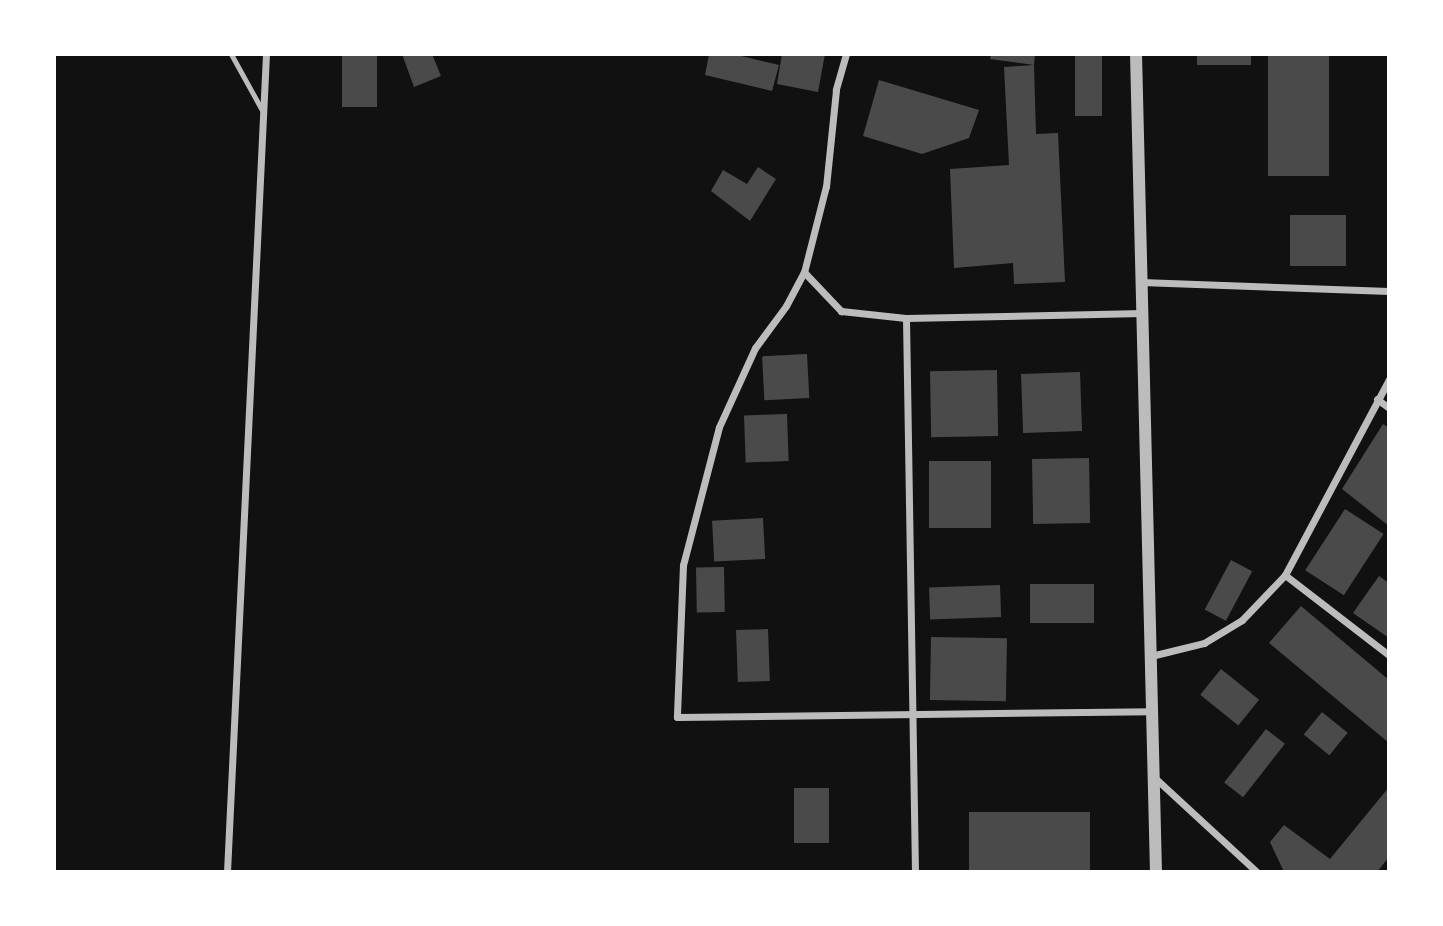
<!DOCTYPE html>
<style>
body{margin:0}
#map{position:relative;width:1443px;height:926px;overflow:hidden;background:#111;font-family:"PT Sans",sans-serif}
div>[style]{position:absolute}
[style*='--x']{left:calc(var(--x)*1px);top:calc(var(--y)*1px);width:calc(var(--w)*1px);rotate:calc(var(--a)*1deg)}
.building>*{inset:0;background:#4a4a4a;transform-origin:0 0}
.service>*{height:5px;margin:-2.5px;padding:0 2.5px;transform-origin:2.5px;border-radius:2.5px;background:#bcbcbc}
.minor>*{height:7px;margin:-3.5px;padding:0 3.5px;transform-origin:3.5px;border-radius:3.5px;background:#bcbcbc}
.tertiary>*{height:12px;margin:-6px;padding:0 6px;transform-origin:6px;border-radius:6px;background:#bcbcbc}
span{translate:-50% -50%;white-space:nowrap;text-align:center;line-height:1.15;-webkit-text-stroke:5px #fff;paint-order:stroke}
.frame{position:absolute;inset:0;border:56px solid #fff;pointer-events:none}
</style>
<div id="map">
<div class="building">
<div style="left:342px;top:54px;width:35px;height:53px"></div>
<div style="clip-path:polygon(402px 54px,432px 54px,441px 76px,414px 87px)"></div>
<div style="clip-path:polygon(709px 54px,733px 54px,779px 65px,772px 91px,705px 75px)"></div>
<div style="clip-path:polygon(782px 54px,825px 54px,818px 92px,777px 84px)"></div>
<div style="clip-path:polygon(991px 54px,1035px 54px,1034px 65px,990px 59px)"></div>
<div style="left:1075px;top:54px;width:27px;height:62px"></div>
<div style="left:1197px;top:54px;width:54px;height:11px"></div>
<div style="left:1268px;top:54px;width:61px;height:122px"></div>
<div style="clip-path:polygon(1034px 65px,1036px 134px,1058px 133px,1065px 282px,1014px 284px,1013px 263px,954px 268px,950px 169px,1009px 165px,1004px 67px)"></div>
<div style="clip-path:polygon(879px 80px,979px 110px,969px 138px,922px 154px,863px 136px)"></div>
<div style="clip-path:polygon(758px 167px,776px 179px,750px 221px,711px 191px,723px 170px,747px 184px)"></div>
<div style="left:1290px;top:215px;width:56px;height:51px"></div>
<div style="left:807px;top:354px;width:44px;height:45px;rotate:87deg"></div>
<div style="left:997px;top:370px;width:66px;height:67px;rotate:89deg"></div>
<div style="left:1080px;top:372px;width:59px;height:59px;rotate:88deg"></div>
<div style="left:787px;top:414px;width:47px;height:43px;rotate:88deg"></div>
<div style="clip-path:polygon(1383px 424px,1389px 428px,1389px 526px,1342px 489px)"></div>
<div style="left:1089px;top:458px;width:65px;height:57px;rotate:89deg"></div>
<div style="left:929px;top:461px;width:62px;height:67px"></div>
<div style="left:1345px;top:509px;width:46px;height:73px;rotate:33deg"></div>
<div style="left:763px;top:518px;width:41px;height:51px;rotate:87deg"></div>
<div style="left:1231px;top:560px;width:24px;height:56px;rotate:28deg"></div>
<div style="left:724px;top:567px;width:45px;height:28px;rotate:89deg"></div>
<div style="clip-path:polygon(1379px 576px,1389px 583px,1389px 638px,1353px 613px)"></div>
<div style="left:1030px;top:584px;width:64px;height:39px"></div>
<div style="left:1000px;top:585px;width:32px;height:71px;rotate:88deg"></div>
<div style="clip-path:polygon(1301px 606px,1389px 680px,1389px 743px,1269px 643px)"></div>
<div style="left:768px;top:629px;width:52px;height:32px;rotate:88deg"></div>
<div style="left:931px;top:637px;width:76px;height:63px;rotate:1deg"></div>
<div style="left:1221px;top:669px;width:49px;height:33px;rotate:39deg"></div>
<div style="left:1322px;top:712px;width:33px;height:29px;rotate:39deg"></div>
<div style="left:1266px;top:729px;width:24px;height:68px;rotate:38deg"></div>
<div style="clip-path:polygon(1389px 787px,1389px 857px,1377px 872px,1284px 872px,1270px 842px,1284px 825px,1330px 859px)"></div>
<div style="left:794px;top:788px;width:35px;height:55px"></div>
<div style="left:1090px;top:812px;width:60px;height:121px;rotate:90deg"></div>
</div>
<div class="service">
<div style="--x:231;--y:54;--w:66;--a:61.1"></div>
</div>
<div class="minor">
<div style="--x:846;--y:54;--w:37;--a:106"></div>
<div style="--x:836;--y:90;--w:97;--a:95.9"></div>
<div style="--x:826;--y:186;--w:89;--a:104.3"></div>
<div style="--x:804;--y:272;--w:38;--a:118"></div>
<div style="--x:786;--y:306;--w:52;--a:126.4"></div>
<div style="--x:755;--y:348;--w:87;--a:114.5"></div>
<div style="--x:719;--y:427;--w:143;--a:104.6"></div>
<div style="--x:683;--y:565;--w:152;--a:92.3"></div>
<div style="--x:677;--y:717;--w:475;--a:-0.7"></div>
<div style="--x:804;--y:272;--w:54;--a:46.5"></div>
<div style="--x:841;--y:311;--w:65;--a:6.1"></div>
<div style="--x:906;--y:318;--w:237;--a:-1.2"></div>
<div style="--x:1141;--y:282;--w:248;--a:2.1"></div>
<div style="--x:906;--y:318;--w:554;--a:89.07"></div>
<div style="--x:1377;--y:399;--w:15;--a:37"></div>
<div style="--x:1285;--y:575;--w:131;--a:37.6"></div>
<div style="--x:1151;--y:656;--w:55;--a:-13.8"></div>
<div style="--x:1204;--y:643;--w:44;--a:-31.2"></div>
<div style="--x:1242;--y:620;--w:62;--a:-46.3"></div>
<div style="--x:1285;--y:575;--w:222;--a:-62"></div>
<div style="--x:1155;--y:778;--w:139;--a:42.7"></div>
<div style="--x:227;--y:872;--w:819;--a:-87.27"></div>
</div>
<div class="tertiary">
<div style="--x:1136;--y:54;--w:818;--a:88.6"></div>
</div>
<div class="frame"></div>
</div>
